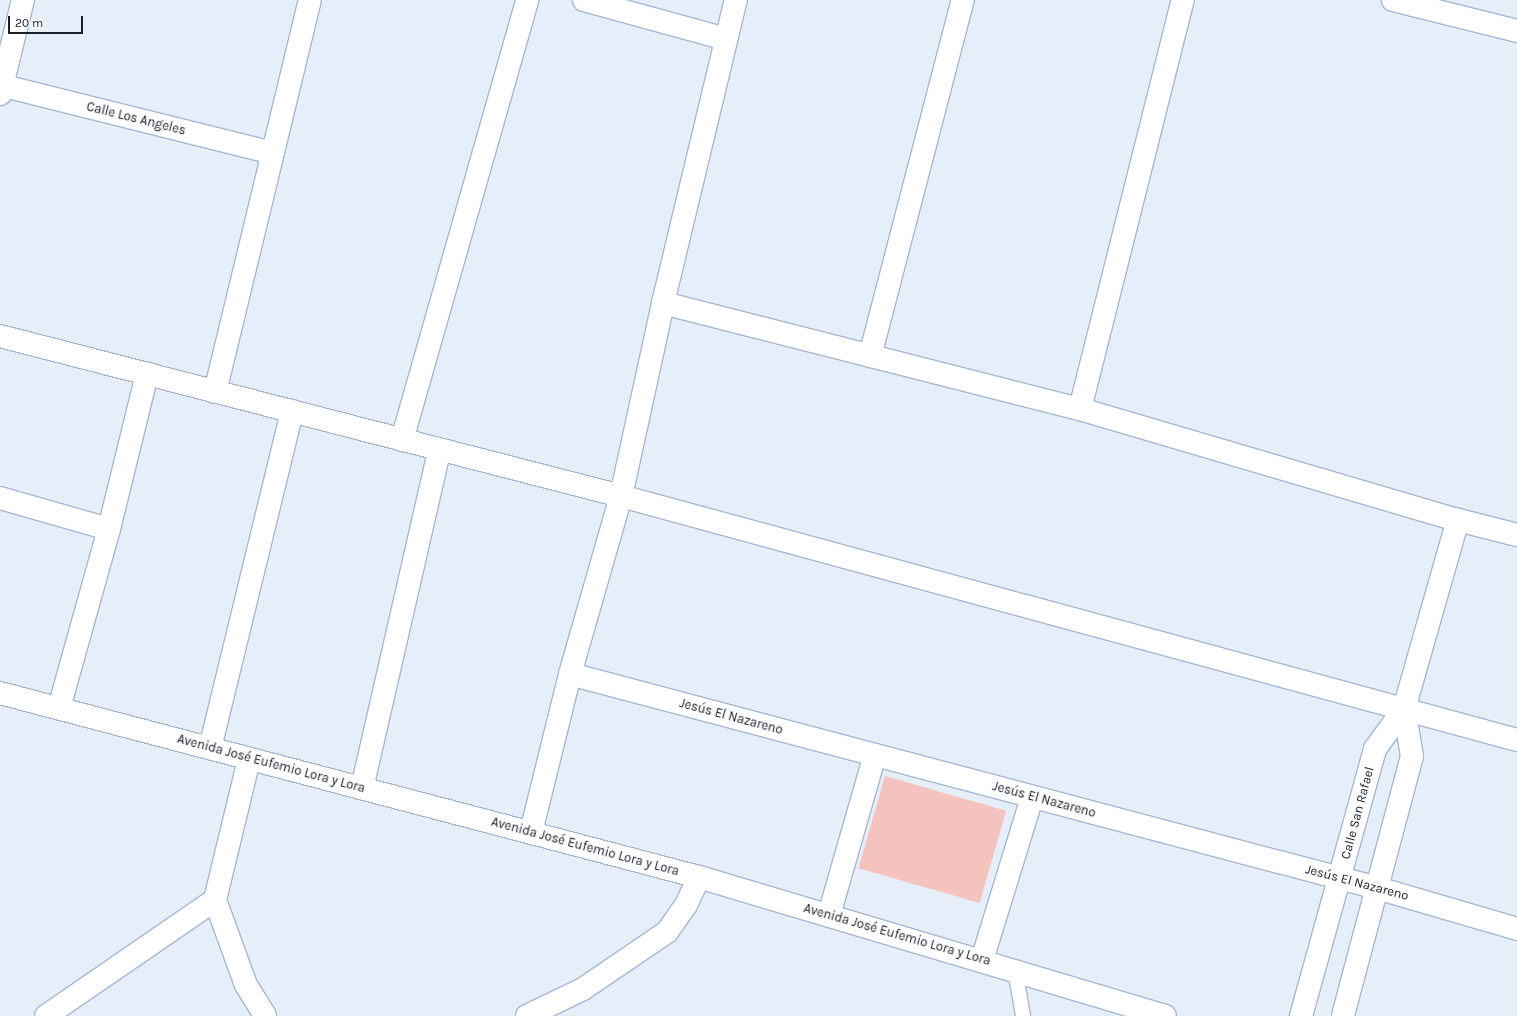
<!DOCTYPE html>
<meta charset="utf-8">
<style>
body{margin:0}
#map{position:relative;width:1517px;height:1016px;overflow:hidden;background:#e6eefa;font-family:Karla,sans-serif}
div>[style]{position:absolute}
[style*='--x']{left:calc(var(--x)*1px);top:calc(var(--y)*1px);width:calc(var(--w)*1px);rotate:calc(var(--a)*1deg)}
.green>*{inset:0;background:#f5c3bd;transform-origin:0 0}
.roads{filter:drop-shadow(1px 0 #a4b8d4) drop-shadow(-1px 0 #a4b8d4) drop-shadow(0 1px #a4b8d4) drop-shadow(0 -1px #a4b8d4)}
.lane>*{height:14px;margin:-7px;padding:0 7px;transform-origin:7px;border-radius:7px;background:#fff}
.street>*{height:22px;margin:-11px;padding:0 11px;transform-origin:11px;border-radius:11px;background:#fff}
.secondary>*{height:22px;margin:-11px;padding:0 11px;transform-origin:11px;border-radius:11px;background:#fff}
span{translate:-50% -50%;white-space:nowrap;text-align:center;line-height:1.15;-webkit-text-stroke:3px #fbfbfb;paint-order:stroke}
.street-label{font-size:13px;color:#181f29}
.scale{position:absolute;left:8px;top:16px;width:75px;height:18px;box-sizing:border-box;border:2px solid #181f29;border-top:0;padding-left:5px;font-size:12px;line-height:14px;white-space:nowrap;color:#181f29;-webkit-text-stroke:3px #fbfbfb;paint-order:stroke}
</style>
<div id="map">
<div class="green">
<div style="left:885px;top:776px;width:126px;height:96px;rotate:16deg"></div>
</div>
<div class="roads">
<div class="lane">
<div style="--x:1015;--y:970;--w:47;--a:80.1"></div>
</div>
<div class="street">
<div style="--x:584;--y:0;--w:147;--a:15.4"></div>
<div style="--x:1393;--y:0;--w:128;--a:14"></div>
<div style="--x:0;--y:85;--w:281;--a:14"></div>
<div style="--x:0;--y:94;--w:97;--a:-76.3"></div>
<div style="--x:663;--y:303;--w:430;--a:14.3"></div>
<div style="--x:1080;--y:409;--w:394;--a:16.4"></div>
<div style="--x:1458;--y:520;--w:61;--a:14.3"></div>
<div style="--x:0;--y:336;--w:641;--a:14.45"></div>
<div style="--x:621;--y:496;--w:929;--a:15.23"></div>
<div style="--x:870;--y:356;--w:368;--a:-75.4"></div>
<div style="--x:215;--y:392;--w:403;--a:-76.4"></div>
<div style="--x:1080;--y:409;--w:422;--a:-75.9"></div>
<div style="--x:402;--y:440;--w:457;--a:-74.1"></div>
<div style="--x:0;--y:498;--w:113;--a:15.9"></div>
<div style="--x:570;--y:674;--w:835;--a:14.85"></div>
<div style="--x:1377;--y:888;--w:146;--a:16.3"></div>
<div style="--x:59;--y:708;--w:186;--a:-74.4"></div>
<div style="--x:109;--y:529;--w:160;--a:-76.2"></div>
<div style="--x:1404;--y:709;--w:197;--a:-74.1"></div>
<div style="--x:210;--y:748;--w:347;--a:-76.3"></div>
<div style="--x:362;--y:788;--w:346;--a:-77.1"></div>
<div style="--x:531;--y:832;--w:163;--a:-76.1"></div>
<div style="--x:570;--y:674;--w:185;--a:-74"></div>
<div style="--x:621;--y:496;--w:198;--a:-77.7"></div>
<div style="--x:663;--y:303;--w:312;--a:-76.5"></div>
<div style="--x:215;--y:900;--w:90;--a:70"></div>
<div style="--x:246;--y:985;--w:36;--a:58"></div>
<div style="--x:829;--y:915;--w:166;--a:-74"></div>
<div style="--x:982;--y:960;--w:170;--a:-72.9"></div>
<div style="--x:46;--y:1016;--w:205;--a:-34.5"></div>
<div style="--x:215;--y:900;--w:145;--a:-76.4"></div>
<div style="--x:527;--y:1016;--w:62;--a:-25.7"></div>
<div style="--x:583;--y:989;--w:102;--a:-34.2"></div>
<div style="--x:667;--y:932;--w:33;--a:-55"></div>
<div style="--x:686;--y:905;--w:31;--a:-65"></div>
<div style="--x:1301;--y:1016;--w:277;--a:-74.5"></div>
<div style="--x:1375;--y:749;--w:49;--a:-54.1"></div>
<div style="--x:1404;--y:709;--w:48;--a:80.3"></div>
<div style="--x:1412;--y:756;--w:269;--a:104.9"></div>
</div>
<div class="secondary">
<div style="--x:0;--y:693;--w:723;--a:14.75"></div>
<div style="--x:699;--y:877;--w:486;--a:16.6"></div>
</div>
</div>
<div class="street-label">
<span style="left:136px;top:119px;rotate:14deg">Calle Los Angeles</span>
<span style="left:731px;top:717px;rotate:15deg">Jesús El Nazareno</span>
<span style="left:271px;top:764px;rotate:15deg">Avenida José Eufemio Lora y Lora</span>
<span style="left:1044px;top:800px;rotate:15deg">Jesús El Nazareno</span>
<span style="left:1358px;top:813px;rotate:-75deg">Calle San Rafael</span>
<span style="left:585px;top:847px;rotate:15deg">Avenida José Eufemio Lora y Lora</span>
<span style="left:1357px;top:883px;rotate:15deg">Jesús El Nazareno</span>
<span style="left:897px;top:935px;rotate:16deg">Avenida José Eufemio Lora y Lora</span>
</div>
<div class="scale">20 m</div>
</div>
